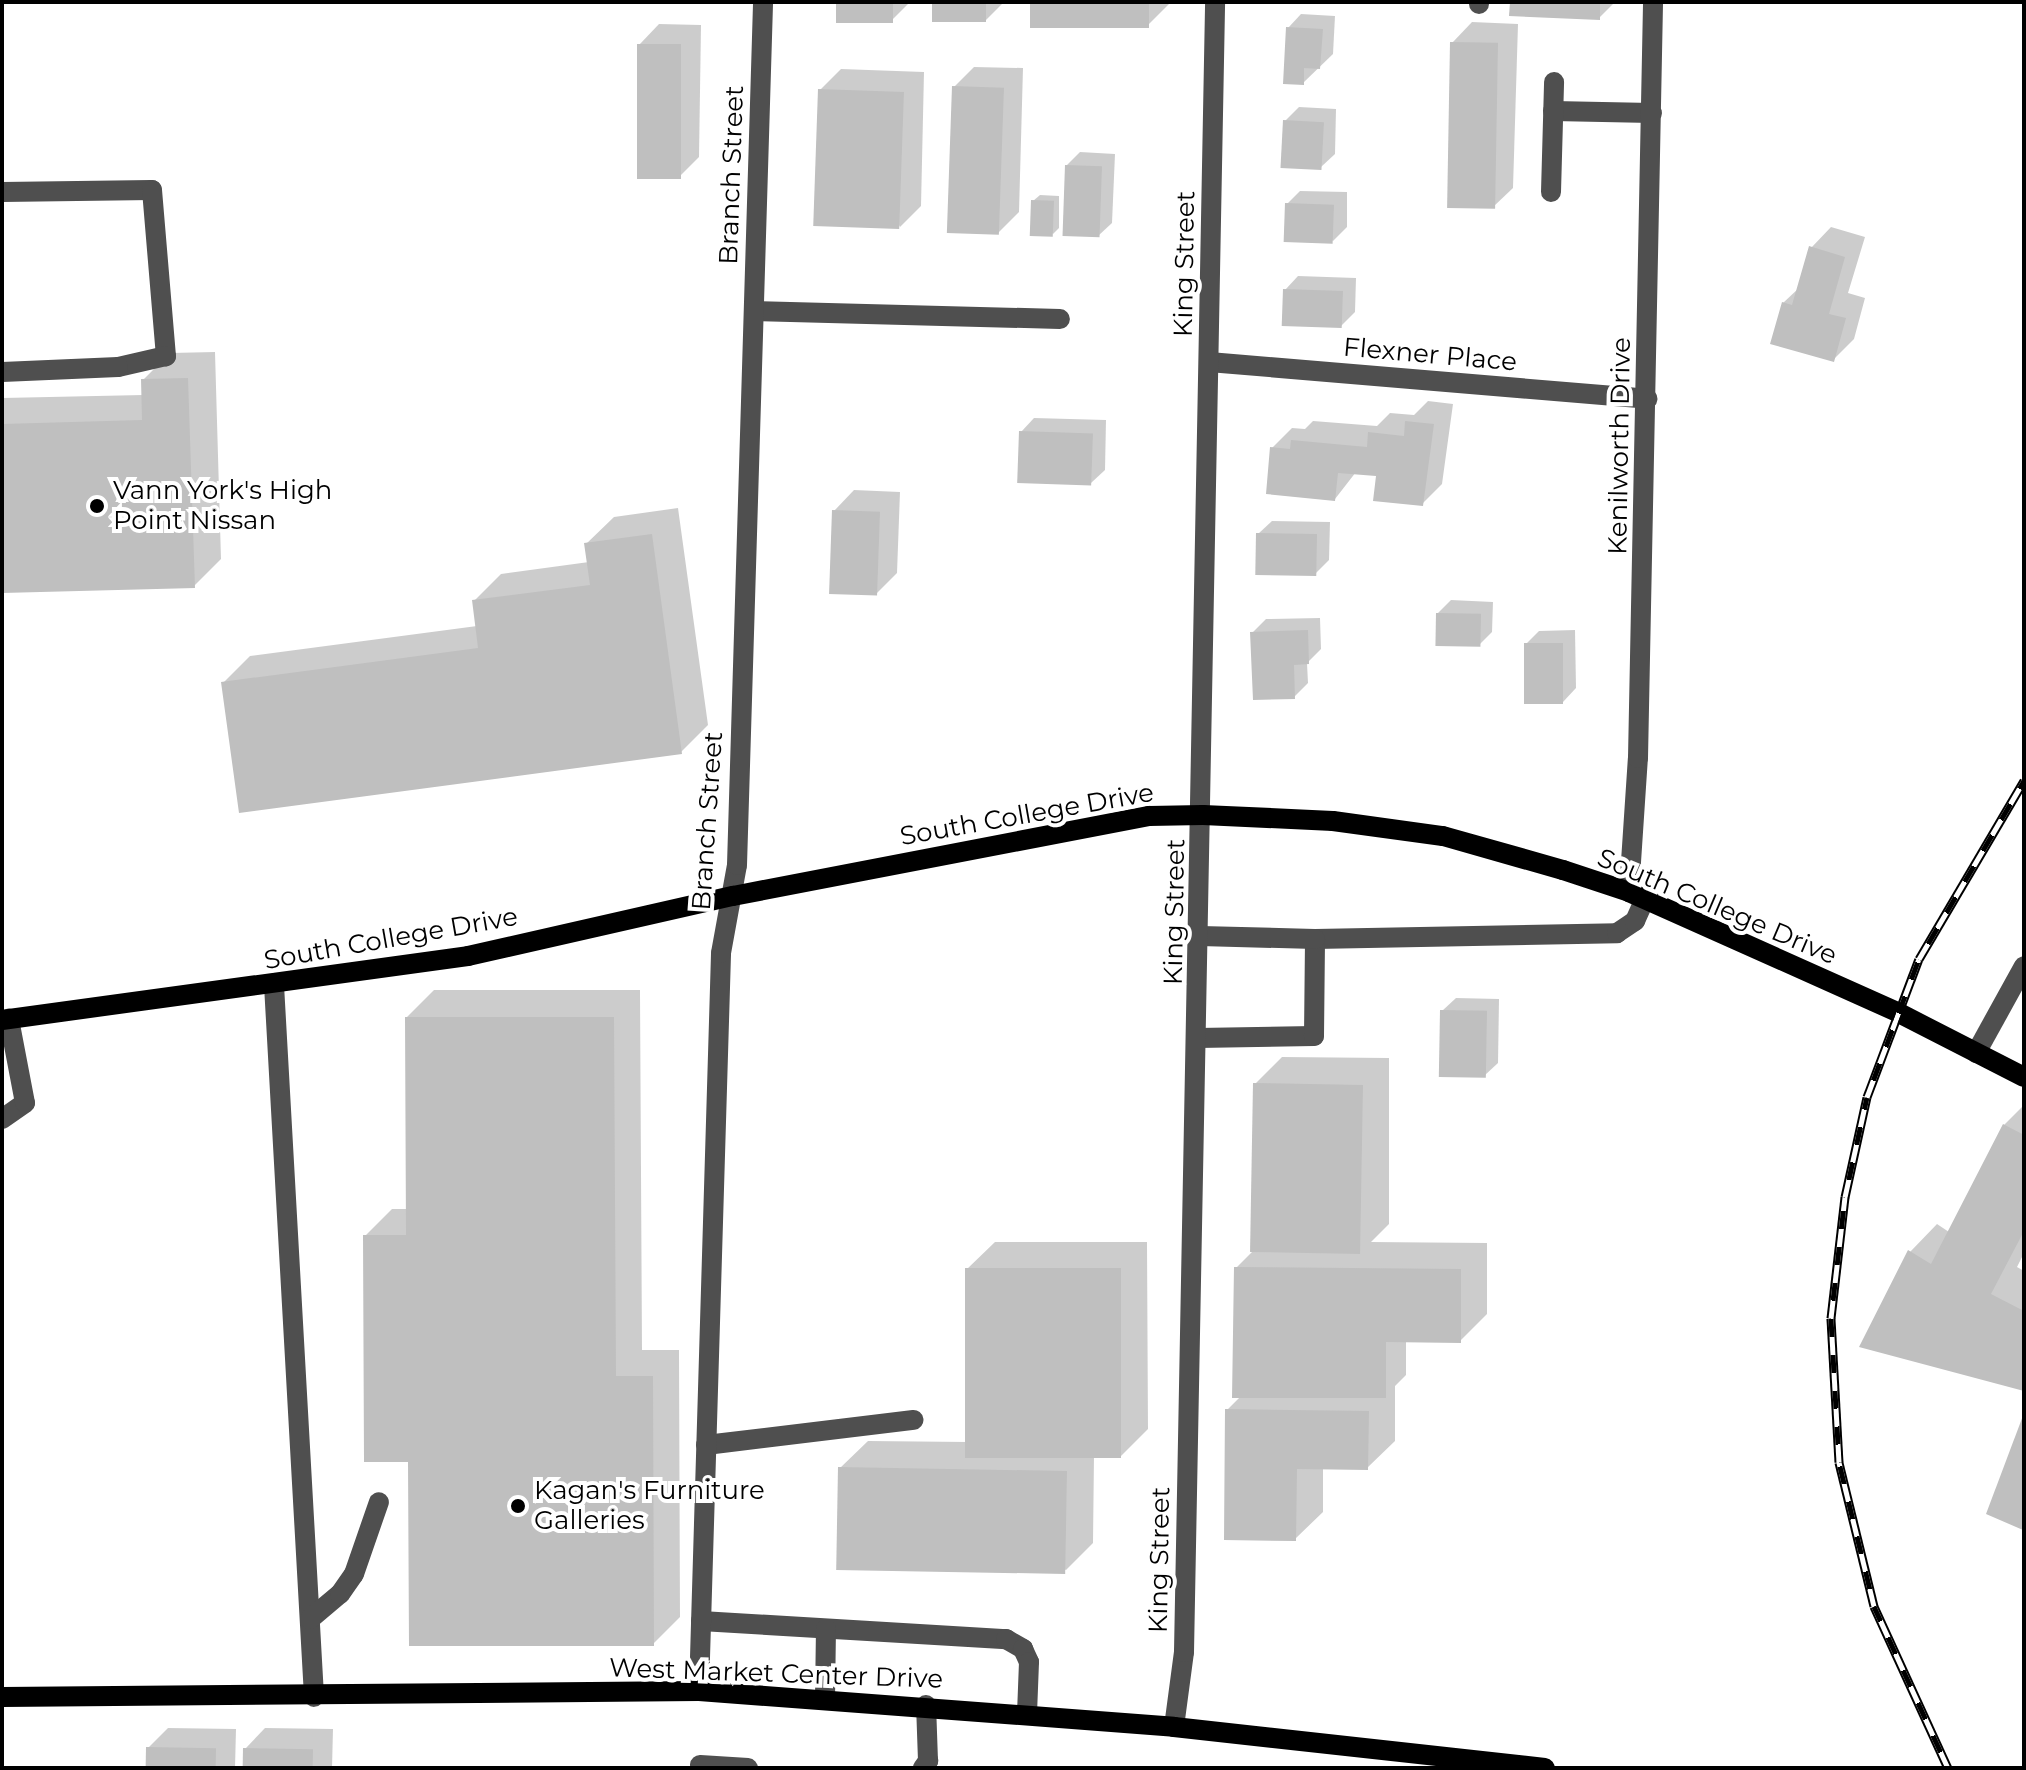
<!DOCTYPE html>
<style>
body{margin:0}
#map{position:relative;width:2026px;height:1770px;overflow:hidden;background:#fff;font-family:Montserrat,sans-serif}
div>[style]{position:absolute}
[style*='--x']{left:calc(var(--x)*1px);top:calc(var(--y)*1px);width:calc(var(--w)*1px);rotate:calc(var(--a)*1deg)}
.shadow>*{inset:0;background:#0003}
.building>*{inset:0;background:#bfbfbf;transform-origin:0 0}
.minor>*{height:20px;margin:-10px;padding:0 10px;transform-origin:10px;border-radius:10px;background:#4f4f4f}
.major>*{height:20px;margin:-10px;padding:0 10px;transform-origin:10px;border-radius:10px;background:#000}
.rail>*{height:9px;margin-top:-4.5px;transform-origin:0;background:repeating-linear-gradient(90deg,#fff 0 18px,#000 0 36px);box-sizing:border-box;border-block:2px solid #000}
.dots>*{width:22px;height:22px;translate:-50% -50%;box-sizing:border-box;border:4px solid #fff;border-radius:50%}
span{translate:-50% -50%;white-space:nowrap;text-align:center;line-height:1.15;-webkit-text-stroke:8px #fff;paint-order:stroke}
.street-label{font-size:26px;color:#000}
.poi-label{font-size:26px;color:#000}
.left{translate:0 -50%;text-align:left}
.frame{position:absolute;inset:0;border:4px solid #000;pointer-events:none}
</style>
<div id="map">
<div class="shadow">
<div style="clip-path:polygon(838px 2px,910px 2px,892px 20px)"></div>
<div style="clip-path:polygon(934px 2px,1004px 2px,984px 22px)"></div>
<div style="clip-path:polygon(1032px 2px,1169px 2px,1169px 4px,1149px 24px)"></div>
<div style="clip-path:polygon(1512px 2px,1615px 2px,1599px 18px)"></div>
<div style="clip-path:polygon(1301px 14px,1335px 16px,1333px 54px,1303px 83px,1288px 28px)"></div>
<div style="clip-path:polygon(1472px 22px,1518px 24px,1513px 188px,1492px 208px,1452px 43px)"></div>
<div style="clip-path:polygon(659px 24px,701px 25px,699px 157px,679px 177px,639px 45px)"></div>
<div style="clip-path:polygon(974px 67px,1023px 68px,1019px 212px,998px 233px,954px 87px)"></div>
<div style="clip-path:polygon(841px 69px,924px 72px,921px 206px,900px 227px,820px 90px)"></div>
<div style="clip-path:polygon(1299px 107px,1336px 109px,1335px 154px,1321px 167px,1285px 121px)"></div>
<div style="clip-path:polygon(1080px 152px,1115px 154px,1112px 223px,1098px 236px,1066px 166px)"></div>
<div style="clip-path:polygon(1300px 191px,1347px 192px,1347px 227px,1333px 241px,1287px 204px)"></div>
<div style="clip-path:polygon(1040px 195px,1059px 196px,1059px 228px,1053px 234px,1033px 201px)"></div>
<div style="clip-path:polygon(1831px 227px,1865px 237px,1848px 293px,1865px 298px,1854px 339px,1833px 360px,1783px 303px,1800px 287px,1811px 248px)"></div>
<div style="clip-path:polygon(1298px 276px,1356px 278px,1355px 312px,1341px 326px,1285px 290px)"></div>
<div style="clip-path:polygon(215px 352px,221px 559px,194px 586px,2px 591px,2px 398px,143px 395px,143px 380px,170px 353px)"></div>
<div style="clip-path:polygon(1428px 401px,1453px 404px,1442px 484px,1422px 504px,1378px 474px,1356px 472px,1335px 499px,1272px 448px,1292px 428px,1305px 429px,1313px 421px,1377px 426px,1390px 413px,1414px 415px)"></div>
<div style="clip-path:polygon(1034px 418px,1106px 420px,1105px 470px,1091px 483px,1021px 432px)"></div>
<div style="clip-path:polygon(854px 490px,900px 492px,897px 573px,876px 594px,834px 511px)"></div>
<div style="clip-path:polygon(678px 508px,708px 725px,681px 752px,223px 683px,250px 656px,477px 626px,474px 601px,501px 574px,589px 562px,586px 544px,614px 517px)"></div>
<div style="clip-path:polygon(1272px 521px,1330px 522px,1329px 560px,1316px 573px,1258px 534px)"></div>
<div style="clip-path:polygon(1451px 600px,1493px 602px,1492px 632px,1479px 645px,1438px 613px)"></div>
<div style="clip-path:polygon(1320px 618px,1321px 649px,1307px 663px,1308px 683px,1294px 697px,1252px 633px,1266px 619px)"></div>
<div style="clip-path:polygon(1575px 630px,1576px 688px,1563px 702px,1526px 644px,1539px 631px)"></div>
<div style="clip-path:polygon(434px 990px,640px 990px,642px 1350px,679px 1350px,680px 1617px,653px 1644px,410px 1460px,365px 1236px,392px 1209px,408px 1209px,407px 1017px)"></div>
<div style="clip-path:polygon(1456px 998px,1499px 999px,1498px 1063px,1484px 1076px,1442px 1011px)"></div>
<div style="clip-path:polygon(1282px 1057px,1389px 1058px,1389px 1224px,1371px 1242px,1487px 1243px,1487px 1314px,1460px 1341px,1406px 1341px,1406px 1375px,1395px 1386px,1395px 1441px,1367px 1468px,1323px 1467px,1323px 1512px,1295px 1539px,1227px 1410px,1241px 1396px,1236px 1268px,1255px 1249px,1255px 1084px)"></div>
<div style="clip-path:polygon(2024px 1105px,2024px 1253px,2017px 1267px,2024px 1271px,2024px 1389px,1910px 1252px,1937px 1224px,1949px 1232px,2004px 1125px)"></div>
<div style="clip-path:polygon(995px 1242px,1147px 1242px,1148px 1429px,1121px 1456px,1094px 1456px,1093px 1543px,1066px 1570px,840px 1468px,868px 1441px,968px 1442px,967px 1269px)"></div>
<div style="clip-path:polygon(168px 1728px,236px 1729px,235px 1768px,148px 1768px,148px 1748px)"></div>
<div style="clip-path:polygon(265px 1728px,333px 1729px,332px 1768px,245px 1768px,245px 1749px)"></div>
</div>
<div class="building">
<div style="left:836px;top:2px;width:57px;height:21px"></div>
<div style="left:932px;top:2px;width:54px;height:20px"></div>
<div style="left:1030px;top:2px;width:119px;height:26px"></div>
<div style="clip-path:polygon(1510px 2px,1600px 2px,1600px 20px,1509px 16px)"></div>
<div style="clip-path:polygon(1286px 27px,1323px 29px,1320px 69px,1304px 68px,1304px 85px,1283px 84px)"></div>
<div style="left:1450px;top:42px;width:48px;height:166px;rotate:1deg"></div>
<div style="left:637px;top:44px;width:44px;height:135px"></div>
<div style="left:952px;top:86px;width:52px;height:147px;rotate:2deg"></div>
<div style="left:818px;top:89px;width:86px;height:137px;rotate:2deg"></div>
<div style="left:1283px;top:120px;width:41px;height:48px;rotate:3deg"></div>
<div style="left:1065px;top:165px;width:37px;height:71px;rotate:2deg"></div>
<div style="left:1031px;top:200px;width:23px;height:36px;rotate:2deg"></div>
<div style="left:1285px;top:203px;width:49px;height:39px;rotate:2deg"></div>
<div style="clip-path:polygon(1809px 246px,1845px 257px,1829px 314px,1846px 318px,1834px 362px,1770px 344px,1782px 302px,1792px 305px)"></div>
<div style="left:1283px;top:289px;width:60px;height:37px;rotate:2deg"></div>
<div style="clip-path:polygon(188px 378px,195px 588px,2px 593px,2px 424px,142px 420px,141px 379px)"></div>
<div style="clip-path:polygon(1405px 421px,1434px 424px,1423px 506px,1373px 501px,1376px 476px,1338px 473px,1335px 501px,1266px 494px,1270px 447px,1290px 449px,1291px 440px,1367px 447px,1368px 432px,1404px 436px)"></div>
<div style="left:1019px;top:431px;width:74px;height:52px;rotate:2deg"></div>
<div style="left:832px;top:510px;width:48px;height:84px;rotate:2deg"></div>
<div style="left:1256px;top:533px;width:61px;height:42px;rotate:1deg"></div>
<div style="clip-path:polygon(652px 534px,682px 754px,239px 813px,221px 682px,478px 648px,472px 600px,590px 585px,584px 543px)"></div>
<div style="left:1436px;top:613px;width:45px;height:33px;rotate:1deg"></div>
<div style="clip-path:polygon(1308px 630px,1309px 664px,1294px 665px,1295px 699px,1253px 700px,1250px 632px)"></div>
<div style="left:1524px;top:643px;width:39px;height:61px"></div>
<div style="left:1440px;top:1010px;width:47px;height:67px;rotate:1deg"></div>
<div style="clip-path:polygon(405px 1017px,614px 1017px,616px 1376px,653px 1376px,654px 1646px,409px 1646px,408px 1462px,364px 1462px,363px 1235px,406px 1235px)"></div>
<div style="left:1253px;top:1083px;width:110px;height:169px;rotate:1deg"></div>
<div style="clip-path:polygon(2003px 1124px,2024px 1135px,2024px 1231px,1991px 1294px,2024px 1311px,2024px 1391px,1859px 1347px,1908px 1250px,1931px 1264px)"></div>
<div style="clip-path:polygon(1234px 1267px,1461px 1269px,1461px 1343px,1386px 1342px,1386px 1398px,1232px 1398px)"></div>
<div style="left:965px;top:1268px;width:156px;height:190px"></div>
<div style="clip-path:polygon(1225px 1409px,1369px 1411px,1368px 1470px,1297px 1469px,1296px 1541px,1224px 1540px)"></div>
<div style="clip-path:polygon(2024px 1413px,2024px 1526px,2023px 1530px,1986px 1514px)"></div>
<div style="left:838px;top:1467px;width:229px;height:103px;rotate:1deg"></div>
<div style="left:146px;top:1747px;width:70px;height:21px;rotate:1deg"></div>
<div style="left:243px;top:1748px;width:70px;height:20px;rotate:1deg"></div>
</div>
<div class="minor">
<div style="--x:1479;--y:2;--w:2;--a:90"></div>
<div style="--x:1553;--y:111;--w:99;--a:1.2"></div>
<div style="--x:2;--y:192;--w:150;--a:-0.8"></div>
<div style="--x:152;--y:190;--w:167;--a:85.2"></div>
<div style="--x:166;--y:356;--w:49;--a:167.1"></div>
<div style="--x:118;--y:367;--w:116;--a:177.5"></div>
<div style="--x:1551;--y:192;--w:110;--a:-88.4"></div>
<div style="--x:754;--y:311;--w:306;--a:1.5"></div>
<div style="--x:1209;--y:362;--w:440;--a:4.8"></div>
<div style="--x:1629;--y:892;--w:134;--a:-86.2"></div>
<div style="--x:1638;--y:758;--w:756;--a:-88.86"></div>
<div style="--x:1315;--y:939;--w:302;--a:-1.1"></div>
<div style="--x:1617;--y:933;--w:22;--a:-34"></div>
<div style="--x:1635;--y:921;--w:24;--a:-66"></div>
<div style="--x:274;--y:985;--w:713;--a:86.78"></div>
<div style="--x:1198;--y:1038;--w:116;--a:-1"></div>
<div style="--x:1314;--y:1036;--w:97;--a:-89.4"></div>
<div style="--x:1315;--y:939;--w:115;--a:-178.5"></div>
<div style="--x:1976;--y:1053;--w:99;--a:-61.1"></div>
<div style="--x:2;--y:1119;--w:28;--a:-35"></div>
<div style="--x:25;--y:1103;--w:86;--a:-100.8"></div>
<div style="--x:706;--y:1445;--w:209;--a:-6.9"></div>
<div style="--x:310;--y:1619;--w:39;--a:-40"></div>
<div style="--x:340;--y:1594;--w:24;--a:-55"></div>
<div style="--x:354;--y:1574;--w:76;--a:-70.9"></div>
<div style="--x:701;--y:1621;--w:306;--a:3.4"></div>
<div style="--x:1006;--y:1639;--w:20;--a:30"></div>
<div style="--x:1023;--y:1649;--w:14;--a:65"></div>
<div style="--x:1029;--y:1662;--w:51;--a:92.2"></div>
<div style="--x:699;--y:1691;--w:738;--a:-88.29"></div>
<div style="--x:721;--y:953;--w:89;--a:-79.7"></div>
<div style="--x:737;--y:865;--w:863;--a:-88.27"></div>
<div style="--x:825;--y:1699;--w:70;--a:-89.2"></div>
<div style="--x:1174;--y:1727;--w:76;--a:-82.4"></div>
<div style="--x:1184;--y:1652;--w:1650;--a:-88.92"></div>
<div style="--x:700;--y:1765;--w:48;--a:3.6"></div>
<div style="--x:923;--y:1768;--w:9;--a:-54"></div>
<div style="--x:928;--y:1761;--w:56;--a:-92"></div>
</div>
<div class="major">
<div style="--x:2;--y:1020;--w:470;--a:-7.8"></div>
<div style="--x:468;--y:956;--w:272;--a:-12.8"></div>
<div style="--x:733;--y:896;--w:424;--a:-10.9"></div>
<div style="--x:1149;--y:816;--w:54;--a:-1.1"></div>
<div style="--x:1203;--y:815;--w:130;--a:2.6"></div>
<div style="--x:1333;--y:821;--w:111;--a:7.8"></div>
<div style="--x:1443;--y:836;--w:125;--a:15.8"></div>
<div style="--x:1563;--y:870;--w:70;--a:18.4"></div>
<div style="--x:1629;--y:892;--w:296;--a:24.1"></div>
<div style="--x:1899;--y:1013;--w:140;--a:27.1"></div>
<div style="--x:2;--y:1697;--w:697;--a:-0.49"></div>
<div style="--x:699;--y:1691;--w:476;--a:4.3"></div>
<div style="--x:1174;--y:1727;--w:373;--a:6.3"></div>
</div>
<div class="rail">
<div style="--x:1948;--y:1768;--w:178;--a:-114.6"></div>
<div style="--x:1874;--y:1606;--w:148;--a:-103.7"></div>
<div style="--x:1839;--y:1462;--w:144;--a:-93.2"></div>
<div style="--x:1831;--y:1318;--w:122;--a:-83.4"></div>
<div style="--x:1845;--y:1197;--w:102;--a:-77.6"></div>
<div style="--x:1867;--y:1097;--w:147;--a:-69.4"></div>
<div style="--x:1919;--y:959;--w:207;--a:-59.5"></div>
</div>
<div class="dots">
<div style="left:97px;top:506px;background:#000"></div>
<div style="left:518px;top:1506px;background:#000"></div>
</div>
<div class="street-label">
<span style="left:732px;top:175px;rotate:-88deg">Branch Street</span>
<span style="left:1185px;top:264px;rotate:-89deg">King Street</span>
<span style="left:1430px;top:355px;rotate:5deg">Flexner Place</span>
<span style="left:1620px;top:446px;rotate:-89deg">Kenilworth Drive</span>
<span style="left:1027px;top:815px;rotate:-10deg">South College Drive</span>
<span style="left:708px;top:821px;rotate:-86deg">Branch Street</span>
<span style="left:1717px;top:907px;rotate:23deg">South College Drive</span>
<span style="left:1175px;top:912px;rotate:-89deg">King Street</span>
<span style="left:391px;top:939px;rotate:-10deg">South College Drive</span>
<span style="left:1160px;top:1560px;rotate:-89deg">King Street</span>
<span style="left:776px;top:1674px;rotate:2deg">West Market Center Drive</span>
</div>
<div class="poi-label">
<span class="left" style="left:113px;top:506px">Vann York's High<br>Point Nissan</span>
<span class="left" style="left:534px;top:1506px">Kagan's Furniture<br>Galleries</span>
</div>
<div class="frame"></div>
</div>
